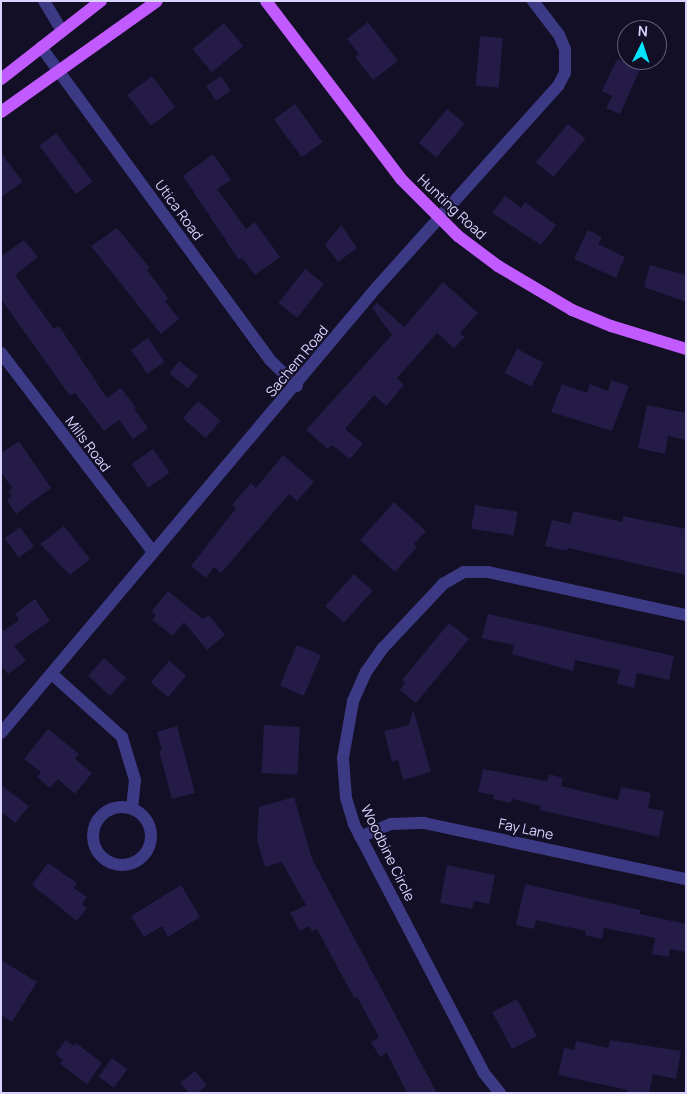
<!DOCTYPE html>
<style>
body{margin:0}
#map{position:relative;width:687px;height:1094px;overflow:hidden;background:#130f26;font-family:Manrope,sans-serif}
div>[style]{position:absolute}
[style*='--x']{left:calc(var(--x)*1px);top:calc(var(--y)*1px);width:calc(var(--w)*1px);rotate:calc(var(--a)*1deg)}
.building>*{inset:0;background:#241b47;transform-origin:0 0}
.minor>*{height:12px;margin:-6px;padding:0 6px;transform-origin:6px;border-radius:6px;background:#3d3a85}
.minor>.ring{margin:-6px;padding:0;box-sizing:content-box;background:none;border:12px solid #3d3a85;border-radius:50%}
.major>*{height:12px;margin:-6px;padding:0 6px;transform-origin:6px;border-radius:6px;background:#c25bff}
span{translate:-50% -50%;white-space:nowrap;text-align:center;line-height:1.15;-webkit-text-stroke:4px #130f26;paint-order:stroke}
.street-label{font-size:14px;color:#d9d4ff}
.frame{position:absolute;inset:0;border:2px solid #d9d4ff;pointer-events:none}
.north{position:absolute;left:617px;top:20px;width:50px;height:50px;box-sizing:border-box;background:#130f26;border:1px solid #625e7d;border-radius:50%;rotate:4deg;font-size:14px;font-weight:700;line-height:20px;text-align:center;color:#d9d4ff}
.north::after{content:'';display:block;margin:auto;width:18px;height:22px;background:#00e5ff;clip-path:polygon(50% 0,100% 100%,50% 72%,0 100%)}
</style>
<div id="map">
<div class="building">
<div style="clip-path:polygon(368px 22px,398px 61px,373px 80px,355px 57px,359px 54px,347px 39px)"></div>
<div style="left:224px;top:23px;width:30px;height:41px;rotate:50deg"></div>
<div style="left:480px;top:36px;width:23px;height:50px;rotate:5deg"></div>
<div style="clip-path:polygon(617px 59px,640px 69px,620px 114px,606px 108px,612px 96px,602px 91px)"></div>
<div style="left:152px;top:76px;width:39px;height:31px;rotate:53deg"></div>
<div style="left:221px;top:76px;width:18px;height:18px;rotate:56deg"></div>
<div style="left:295px;top:104px;width:47px;height:26px;rotate:54deg"></div>
<div style="left:447px;top:109px;width:23px;height:44px;rotate:40deg"></div>
<div style="left:568px;top:124px;width:23px;height:50px;rotate:40deg"></div>
<div style="left:56px;top:133px;width:61px;height:21px;rotate:53deg"></div>
<div style="clip-path:polygon(1px 153px,23px 182px,1px 197px)"></div>
<div style="clip-path:polygon(213px 154px,231px 180px,217px 189px,246px 229px,255px 222px,280px 257px,255px 275px,242px 258px,239px 260px,183px 176px)"></div>
<div style="clip-path:polygon(505px 196px,521px 208px,525px 202px,556px 225px,541px 245px,492px 213px)"></div>
<div style="clip-path:polygon(341px 225px,357px 248px,338px 262px,325px 245px)"></div>
<div style="clip-path:polygon(117px 228px,150px 268px,147px 270px,168px 298px,165px 301px,179px 319px,161px 334px,91px 246px)"></div>
<div style="clip-path:polygon(588px 230px,602px 237px,598px 244px,625px 257px,616px 278px,574px 259px)"></div>
<div style="clip-path:polygon(24px 240px,38px 257px,15px 275px,54px 329px,59px 326px,107px 398px,121px 388px,136px 408px,134px 409px,148px 428px,133px 439px,119px 420px,104px 431px,75px 393px,70px 396px,1px 299px,1px 256px)"></div>
<div style="clip-path:polygon(650px 265px,686px 275px,686px 302px,644px 287px)"></div>
<div style="left:305px;top:269px;width:24px;height:43px;rotate:38deg"></div>
<div style="clip-path:polygon(443px 282px,478px 313px,460px 333px,465px 337px,454px 348px,437px 333px,397px 378px,404px 385px,386px 406px,374px 395px,345px 429px,363px 444px,350px 459px,332px 445px,328px 449px,306px 430px,392px 335px,372px 308px,377px 303px,404px 327px)"></div>
<div style="left:148px;top:338px;width:29px;height:21px;rotate:55deg"></div>
<div style="left:517px;top:349px;width:30px;height:27px;rotate:27deg"></div>
<div style="left:179px;top:361px;width:24px;height:16px;rotate:38deg"></div>
<div style="clip-path:polygon(611px 380px,629px 386px,612px 431px,551px 412px,562px 384px,587px 393px,590px 384px,608px 391px)"></div>
<div style="left:198px;top:401px;width:30px;height:23px;rotate:41deg"></div>
<div style="clip-path:polygon(647px 405px,686px 413px,686px 440px,668px 436px,665px 454px,638px 448px)"></div>
<div style="clip-path:polygon(19px 441px,51px 488px,16px 514px,7px 500px,12px 496px,8px 491px,12px 488px,1px 472px,1px 453px)"></div>
<div style="left:153px;top:449px;width:29px;height:26px;rotate:55deg"></div>
<div style="clip-path:polygon(283px 455px,314px 482px,297px 501px,289px 494px,221px 573px,214px 567px,206px 578px,191px 566px,236px 508px,232px 505px,251px 483px,256px 488px)"></div>
<div style="clip-path:polygon(394px 502px,426px 531px,414px 544px,417px 547px,395px 572px,360px 540px)"></div>
<div style="left:475px;top:505px;width:43px;height:24px;rotate:9deg"></div>
<div style="clip-path:polygon(573px 511px,622px 522px,623px 516px,686px 529px,686px 575px,568px 548px,567px 551px,545px 546px,552px 520px,570px 524px)"></div>
<div style="clip-path:polygon(64px 526px,90px 559px,70px 575px,40px 544px)"></div>
<div style="left:20px;top:527px;width:24px;height:19px;rotate:54deg"></div>
<div style="left:354px;top:574px;width:25px;height:43px;rotate:42deg"></div>
<div style="clip-path:polygon(168px 591px,203px 619px,209px 615px,225px 635px,207px 650px,184px 622px,173px 636px,152px 620px,156px 615px,152px 612px,155px 607px)"></div>
<div style="clip-path:polygon(35px 599px,50px 621px,14px 646px,26px 661px,8px 674px,1px 666px,1px 628px,4px 631px,19px 620px,15px 614px)"></div>
<div style="clip-path:polygon(488px 614px,674px 656px,669px 680px,637px 673px,634px 688px,617px 684px,620px 670px,575px 660px,573px 671px,512px 654px,514px 645px,482px 638px)"></div>
<div style="clip-path:polygon(449px 623px,469px 639px,416px 703px,400px 690px,405px 683px,402px 680px)"></div>
<div style="left:297px;top:645px;width:26px;height:44px;rotate:23deg"></div>
<div style="left:104px;top:658px;width:30px;height:24px;rotate:42deg"></div>
<div style="left:169px;top:661px;width:23px;height:28px;rotate:41deg"></div>
<div style="clip-path:polygon(413px 709px,431px 772px,403px 780px,398px 760px,392px 762px,384px 731px,409px 725px)"></div>
<div style="left:264px;top:725px;width:36px;height:48px;rotate:3deg"></div>
<div style="clip-path:polygon(177px 726px,195px 793px,172px 799px,159px 751px,162px 750px,157px 732px)"></div>
<div style="clip-path:polygon(48px 729px,79px 754px,75px 759px,92px 773px,75px 794px,58px 779px,50px 788px,37px 777px,41px 772px,24px 759px)"></div>
<div style="clip-path:polygon(483px 769px,547px 781px,549px 774px,563px 778px,561px 786px,618px 800px,621px 787px,651px 793px,648px 808px,664px 811px,659px 837px,540px 810px,541px 806px,512px 799px,511px 803px,493px 799px,494px 795px,478px 792px)"></div>
<div style="clip-path:polygon(1px 785px,29px 806px,15px 823px,1px 812px)"></div>
<div style="clip-path:polygon(294px 797px,312px 859px,437px 1093px,407px 1093px,387px 1053px,380px 1057px,371px 1042px,379px 1037px,357px 997px,354px 998px,317px 929px,312px 931px,309px 926px,300px 931px,290px 913px,306px 905px,282px 862px,265px 867px,257px 840px,259px 807px)"></div>
<div style="clip-path:polygon(48px 863px,77px 883px,74px 888px,87px 897px,82px 904px,87px 908px,77px 921px,32px 885px)"></div>
<div style="clip-path:polygon(447px 865px,495px 875px,489px 904px,474px 901px,472px 909px,440px 903px)"></div>
<div style="clip-path:polygon(525px 884px,640px 910px,640px 914px,686px 924px,686px 952px,670px 949px,669px 957px,652px 954px,655px 938px,604px 928px,602px 939px,585px 935px,586px 931px,536px 920px,534px 929px,516px 925px)"></div>
<div style="clip-path:polygon(181px 885px,200px 917px,168px 937px,162px 926px,144px 937px,131px 916px)"></div>
<div style="clip-path:polygon(1px 960px,37px 982px,12px 1022px,1px 1015px)"></div>
<div style="left:517px;top:999px;width:42px;height:28px;rotate:62deg"></div>
<div style="clip-path:polygon(66px 1040px,74px 1046px,76px 1043px,102px 1063px,87px 1084px,60px 1064px,63px 1060px,55px 1054px)"></div>
<div style="clip-path:polygon(610px 1040px,681px 1051px,676px 1079px,653px 1074px,649px 1093px,626px 1093px,627px 1090px,558px 1075px,564px 1048px,574px 1050px,576px 1041px,608px 1048px)"></div>
<div style="left:112px;top:1058px;width:19px;height:23px;rotate:36deg"></div>
<div style="clip-path:polygon(195px 1071px,207px 1085px,198px 1093px,189px 1093px,180px 1083px)"></div>
</div>
<div class="minor">
<div style="--x:44;--y:1;--w:35;--a:59"></div>
<div style="--x:41;--y:47;--w:389;--a:53.8"></div>
<div style="--x:271;--y:361;--w:36;--a:44"></div>
<div style="--x:1;--y:353;--w:250;--a:52.6"></div>
<div style="--x:53;--y:675;--w:93;--a:41.9"></div>
<div style="--x:122;--y:737;--w:45;--a:73.2"></div>
<div style="--x:135;--y:780;--w:29;--a:96"></div>
<div style="--x:1;--y:733;--w:583;--a:-49.87"></div>
<div style="--x:377;--y:287;--w:270;--a:-48"></div>
<div style="--x:558;--y:86;--w:15;--a:-62"></div>
<div style="--x:565;--y:73;--w:24;--a:-90"></div>
<div style="--x:565;--y:49;--w:15;--a:-113"></div>
<div style="--x:559;--y:35;--w:43;--a:-127.4"></div>
<div class="ring" style="left:93px;top:807px;width:46px;height:46px"></div>
<div style="--x:360;--y:837;--w:34;--a:-23"></div>
<div style="--x:391;--y:824;--w:33;--a:-2"></div>
<div style="--x:424;--y:823;--w:268;--a:12.1"></div>
<div style="--x:500;--y:1093;--w:26;--a:-129"></div>
<div style="--x:484;--y:1073;--w:281;--a:-117.6"></div>
<div style="--x:354;--y:824;--w:27;--a:-107"></div>
<div style="--x:346;--y:798;--w:40;--a:-94.3"></div>
<div style="--x:343;--y:758;--w:58;--a:-80"></div>
<div style="--x:353;--y:701;--w:32;--a:-66"></div>
<div style="--x:366;--y:672;--w:29;--a:-55"></div>
<div style="--x:383;--y:648;--w:88;--a:-46.8"></div>
<div style="--x:443;--y:584;--w:24;--a:-30"></div>
<div style="--x:464;--y:572;--w:24;--a:0"></div>
<div style="--x:488;--y:572;--w:203;--a:12.3"></div>
</div>
<div class="major">
<div style="--x:266;--y:1;--w:223;--a:52.8"></div>
<div style="--x:401;--y:179;--w:81;--a:45"></div>
<div style="--x:458;--y:236;--w:50;--a:36.9"></div>
<div style="--x:498;--y:266;--w:86;--a:30.7"></div>
<div style="--x:572;--y:310;--w:42;--a:22.3"></div>
<div style="--x:611;--y:326;--w:78;--a:17"></div>
<div style="--x:1;--y:79;--w:127;--a:-38"></div>
<div style="--x:1;--y:112;--w:191;--a:-35.4"></div>
</div>
<div class="street-label">
<span style="left:452px;top:207px;rotate:43deg">Hunting Road</span>
<span style="left:179px;top:210px;rotate:54deg">Utica Road</span>
<span style="left:297px;top:361px;rotate:-50deg">Sachem Road</span>
<span style="left:88px;top:444px;rotate:53deg">Mills Road</span>
<span style="left:526px;top:829px;rotate:12deg">Fay Lane</span>
<span style="left:388px;top:853px;rotate:64deg">Woodbine Circle</span>
</div>
<div class="frame"></div>
<div class="north">N</div>
</div>
